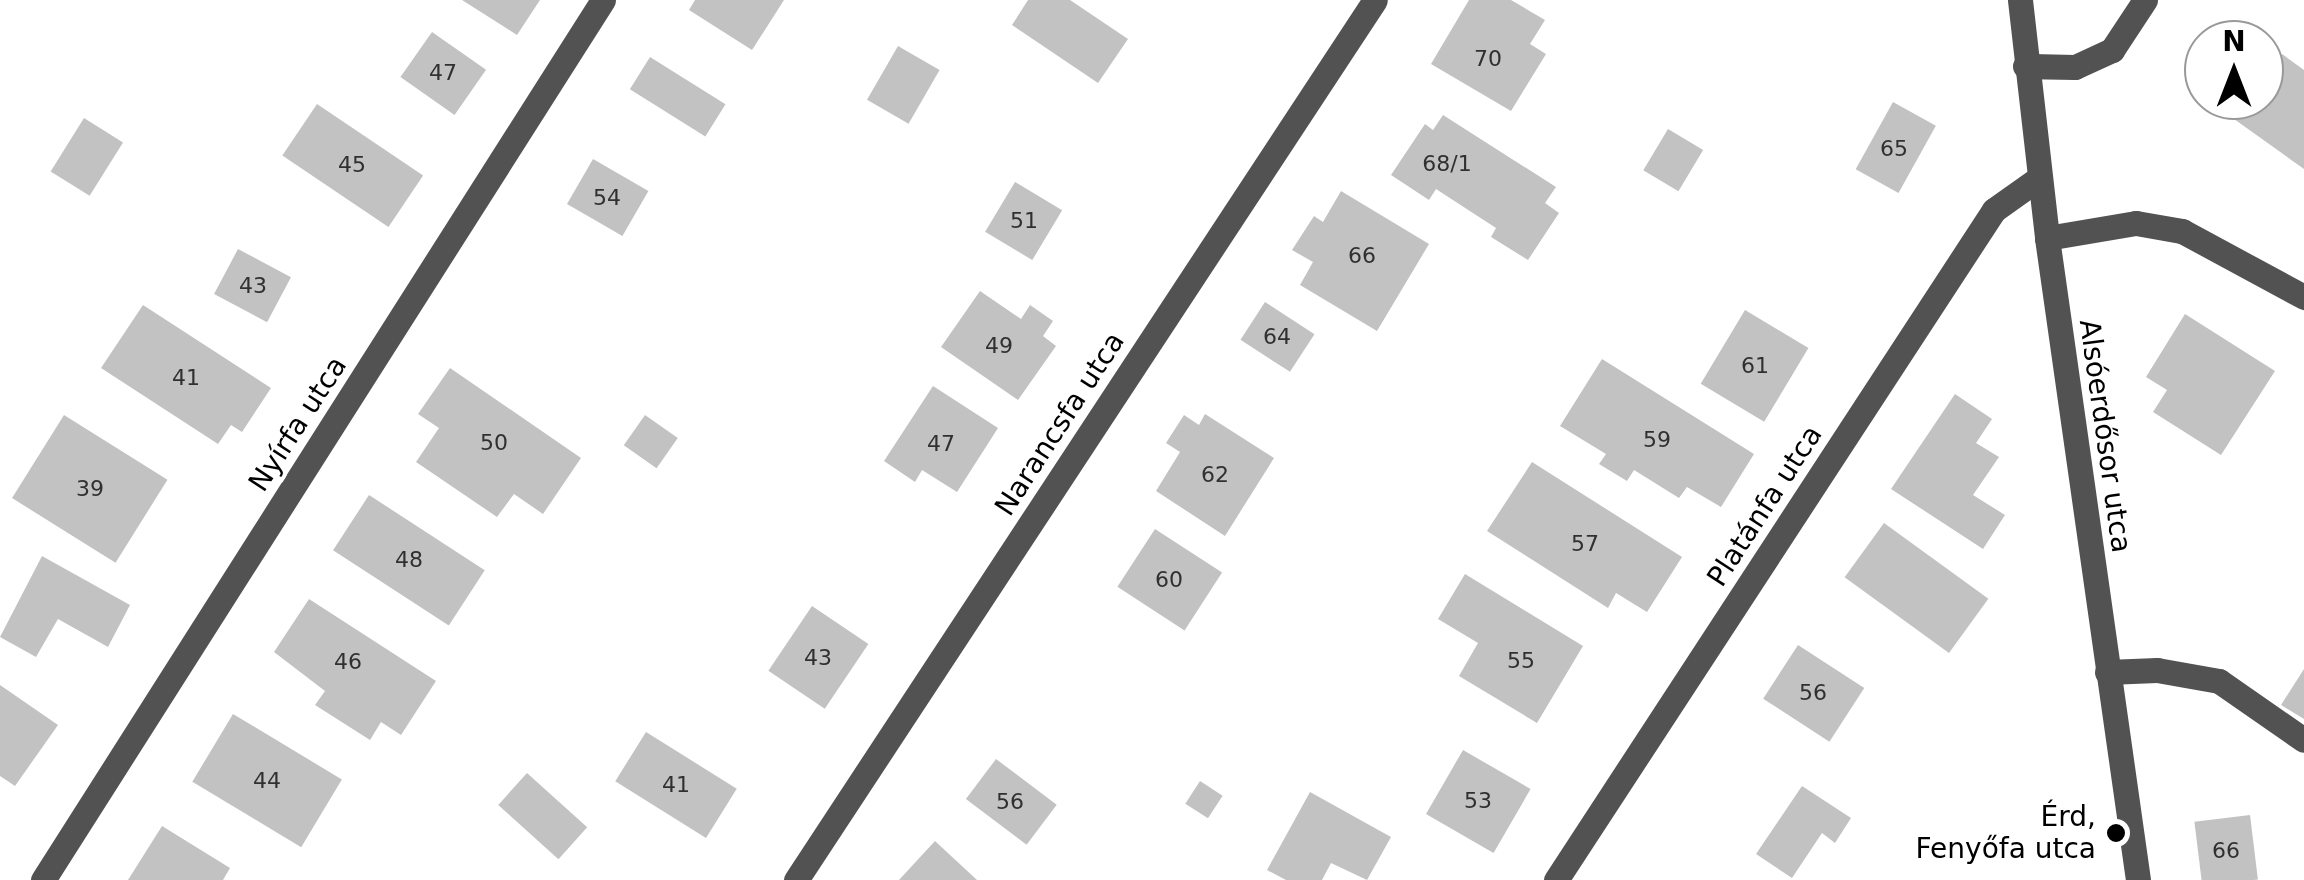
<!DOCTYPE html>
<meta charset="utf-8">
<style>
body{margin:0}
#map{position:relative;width:2304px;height:880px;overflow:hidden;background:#fff;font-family:"DejaVu Sans",sans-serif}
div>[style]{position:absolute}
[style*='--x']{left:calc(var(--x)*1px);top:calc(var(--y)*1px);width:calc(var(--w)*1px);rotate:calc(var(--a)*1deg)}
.building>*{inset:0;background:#c2c2c2;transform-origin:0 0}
.minor>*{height:25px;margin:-12.5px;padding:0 12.5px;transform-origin:12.5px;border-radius:12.5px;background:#525252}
.dots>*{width:28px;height:28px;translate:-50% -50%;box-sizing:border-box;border:5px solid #fff;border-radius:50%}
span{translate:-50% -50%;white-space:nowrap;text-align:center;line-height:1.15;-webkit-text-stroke:8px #fff;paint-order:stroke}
.number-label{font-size:22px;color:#303030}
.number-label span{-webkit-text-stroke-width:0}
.street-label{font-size:28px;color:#000}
.poi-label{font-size:28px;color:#000}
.right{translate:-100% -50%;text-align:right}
.north{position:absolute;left:2184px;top:20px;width:100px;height:100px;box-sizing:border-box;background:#fff;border:2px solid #999;border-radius:50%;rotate:0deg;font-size:28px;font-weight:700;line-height:40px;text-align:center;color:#000}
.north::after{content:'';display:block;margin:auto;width:35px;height:45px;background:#000;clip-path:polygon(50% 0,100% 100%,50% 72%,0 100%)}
</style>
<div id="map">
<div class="building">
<div style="clip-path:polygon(462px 0,540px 0,517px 35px)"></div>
<div style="clip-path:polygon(695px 0,784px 0,752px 50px,689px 10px)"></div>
<div style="clip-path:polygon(1028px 0,1070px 0,1128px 39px,1098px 83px,1012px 25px)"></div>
<div style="clip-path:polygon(1469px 0,1511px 0,1545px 20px,1530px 44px,1546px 54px,1511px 111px,1431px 64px)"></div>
<div style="left:432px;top:32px;width:66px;height:55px;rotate:35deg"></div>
<div style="left:898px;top:46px;width:48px;height:62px;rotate:30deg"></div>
<div style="clip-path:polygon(2282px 54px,2304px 70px,2304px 169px,2234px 119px,2248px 100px,2264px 100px,2264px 78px)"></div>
<div style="left:650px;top:57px;width:89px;height:38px;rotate:32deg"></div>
<div style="left:1893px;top:102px;width:49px;height:77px;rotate:29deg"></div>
<div style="left:317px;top:104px;width:128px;height:62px;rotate:34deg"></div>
<div style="clip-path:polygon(1443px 115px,1556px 187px,1545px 203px,1559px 213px,1528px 260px,1491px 237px,1496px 228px,1436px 189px,1429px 200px,1391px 175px,1425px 124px,1433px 130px)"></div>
<div style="left:84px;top:118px;width:46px;height:63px;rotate:32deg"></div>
<div style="left:1668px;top:129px;width:41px;height:48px;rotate:31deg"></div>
<div style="left:593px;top:159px;width:64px;height:52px;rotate:30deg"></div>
<div style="left:1015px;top:182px;width:55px;height:58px;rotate:31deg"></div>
<div style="clip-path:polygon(1341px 191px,1429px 244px,1377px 331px,1300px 285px,1313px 262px,1292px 250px,1314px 216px,1323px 222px)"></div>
<div style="left:238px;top:249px;width:60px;height:51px;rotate:28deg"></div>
<div style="clip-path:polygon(980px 291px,1021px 319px,1030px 305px,1053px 321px,1043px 336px,1056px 346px,1018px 400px,941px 347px)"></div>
<div style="left:1265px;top:302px;width:59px;height:45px;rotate:33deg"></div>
<div style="clip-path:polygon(143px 305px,271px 388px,242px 432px,231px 425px,218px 444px,101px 368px)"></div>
<div style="left:1745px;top:310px;width:74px;height:86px;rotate:31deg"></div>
<div style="clip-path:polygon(2185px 314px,2275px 371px,2221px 455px,2153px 412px,2167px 390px,2146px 377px)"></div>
<div style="clip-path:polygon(1602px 359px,1754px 454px,1721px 507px,1687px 487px,1679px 498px,1634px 470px,1627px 481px,1599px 464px,1606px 454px,1560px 426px)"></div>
<div style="clip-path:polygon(450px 368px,581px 458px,543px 514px,514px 494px,497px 517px,416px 462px,439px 428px,418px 414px)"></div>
<div style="clip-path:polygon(933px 386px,998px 428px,957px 492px,922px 470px,915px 482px,884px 461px)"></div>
<div style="clip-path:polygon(1955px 394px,1992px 419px,1976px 443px,1999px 457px,1973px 495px,2005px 515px,1983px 549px,1891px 489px)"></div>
<div style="clip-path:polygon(1205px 414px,1274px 458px,1225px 536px,1156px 491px,1180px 452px,1166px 443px,1184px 415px,1199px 425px)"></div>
<div style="left:64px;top:415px;width:122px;height:98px;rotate:32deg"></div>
<div style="left:645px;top:415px;width:40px;height:37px;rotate:35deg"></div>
<div style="clip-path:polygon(1532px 462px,1682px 557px,1647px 612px,1616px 593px,1608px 608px,1487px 531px)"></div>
<div style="left:369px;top:495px;width:138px;height:66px;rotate:33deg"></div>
<div style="left:1884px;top:523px;width:129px;height:67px;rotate:36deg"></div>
<div style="left:1155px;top:529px;width:80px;height:69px;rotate:33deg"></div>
<div style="clip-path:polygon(42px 556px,130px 605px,108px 647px,58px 619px,36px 657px,0 637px)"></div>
<div style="clip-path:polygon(1465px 574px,1583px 646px,1537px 723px,1459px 676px,1478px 643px,1438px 619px)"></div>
<div style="clip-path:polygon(309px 599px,436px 681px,401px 735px,381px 722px,370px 740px,315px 705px,325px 691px,274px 652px)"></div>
<div style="left:812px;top:606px;width:68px;height:78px;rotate:34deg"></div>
<div style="left:1798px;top:645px;width:79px;height:64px;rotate:33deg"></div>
<div style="clip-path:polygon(2304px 669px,2304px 719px,2281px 705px)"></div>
<div style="clip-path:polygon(0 685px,58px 725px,15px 786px,0 776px)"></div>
<div style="left:233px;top:714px;width:127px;height:79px;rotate:31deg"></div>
<div style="left:646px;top:732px;width:107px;height:58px;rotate:32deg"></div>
<div style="left:1463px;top:750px;width:78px;height:74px;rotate:30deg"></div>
<div style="left:996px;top:759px;width:76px;height:50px;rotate:37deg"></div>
<div style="left:527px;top:773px;width:81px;height:43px;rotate:42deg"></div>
<div style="left:1200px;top:781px;width:27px;height:27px;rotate:33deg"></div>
<div style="clip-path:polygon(1802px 786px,1851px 818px,1835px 843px,1822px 833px,1792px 878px,1756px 854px)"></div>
<div style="clip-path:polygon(1310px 792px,1391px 837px,1367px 880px,1331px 863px,1322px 880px,1286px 880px,1267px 870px)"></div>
<div style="left:2250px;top:815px;width:65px;height:56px;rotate:83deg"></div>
<div style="clip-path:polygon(162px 826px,230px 868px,223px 880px,128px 880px)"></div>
<div style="clip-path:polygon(935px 841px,977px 880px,899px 880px)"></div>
</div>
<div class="minor">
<div style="--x:2020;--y:0;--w:240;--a:83.5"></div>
<div style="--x:2047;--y:238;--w:648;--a:81.93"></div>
<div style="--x:2025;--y:66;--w:50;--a:1.1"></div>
<div style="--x:2075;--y:67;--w:41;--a:-24.7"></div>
<div style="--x:2112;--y:50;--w:60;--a:-56.6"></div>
<div style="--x:2047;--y:238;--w:90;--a:-9.6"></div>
<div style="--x:2136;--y:223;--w:47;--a:9.9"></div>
<div style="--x:2182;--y:231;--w:139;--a:28.4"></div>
<div style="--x:2107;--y:672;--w:50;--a:-2.3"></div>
<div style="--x:2157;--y:670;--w:63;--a:10.1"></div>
<div style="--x:2219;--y:681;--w:103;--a:34.8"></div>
<div style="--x:43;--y:880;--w:1043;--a:-57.53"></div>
<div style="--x:796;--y:880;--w:1053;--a:-56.66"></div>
<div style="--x:1556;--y:880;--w:800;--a:-56.83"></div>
<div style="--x:1994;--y:210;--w:55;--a:-35.4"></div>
</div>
<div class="dots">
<div style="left:2116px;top:833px;background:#000"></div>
</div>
<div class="number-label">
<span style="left:1488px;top:59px">70</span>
<span style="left:443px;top:73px">47</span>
<span style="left:1894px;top:149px">65</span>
<span style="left:1447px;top:164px">68/1</span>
<span style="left:352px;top:165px">45</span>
<span style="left:607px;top:198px">54</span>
<span style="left:1024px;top:221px">51</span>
<span style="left:1362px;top:256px">66</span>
<span style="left:253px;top:286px">43</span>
<span style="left:1277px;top:337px">64</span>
<span style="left:999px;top:346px">49</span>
<span style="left:1755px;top:366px">61</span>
<span style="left:186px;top:378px">41</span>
<span style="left:1657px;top:440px">59</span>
<span style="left:494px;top:443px">50</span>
<span style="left:941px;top:444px">47</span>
<span style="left:1215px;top:475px">62</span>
<span style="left:90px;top:489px">39</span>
<span style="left:1585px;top:544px">57</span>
<span style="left:409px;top:560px">48</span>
<span style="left:1169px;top:580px">60</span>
<span style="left:818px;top:658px">43</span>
<span style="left:1521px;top:661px">55</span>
<span style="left:348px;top:662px">46</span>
<span style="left:1813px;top:693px">56</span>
<span style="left:267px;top:781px">44</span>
<span style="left:676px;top:785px">41</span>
<span style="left:1478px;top:801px">53</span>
<span style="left:1010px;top:802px">56</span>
<span style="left:2226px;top:851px">66</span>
</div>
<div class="street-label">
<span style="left:298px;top:424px;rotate:-57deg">Nyírfa utca</span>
<span style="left:1060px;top:424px;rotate:-57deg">Narancsfa utca</span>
<span style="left:2105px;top:436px;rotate:82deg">Alsóerdősor utca</span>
<span style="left:1765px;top:506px;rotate:-57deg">Platánfa utca</span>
</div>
<div class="poi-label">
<span class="right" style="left:2096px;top:833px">Érd,<br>Fenyőfa utca</span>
</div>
<div class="north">N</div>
</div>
